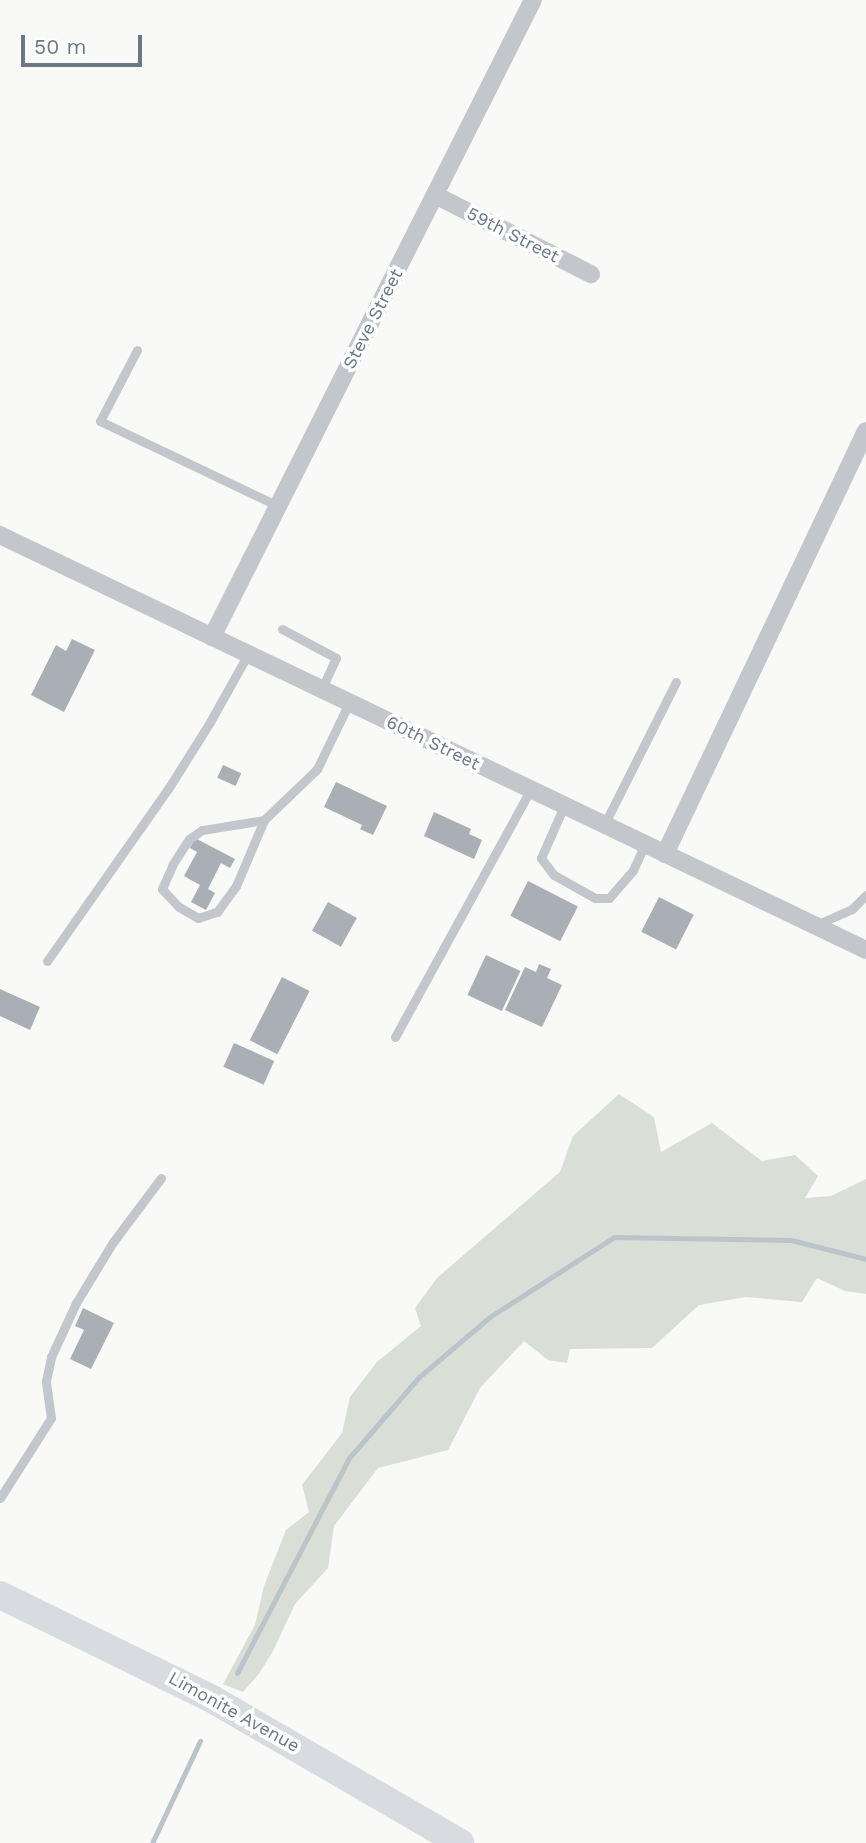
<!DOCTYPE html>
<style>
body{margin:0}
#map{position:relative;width:866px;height:1843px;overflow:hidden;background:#f9f9f7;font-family:"Work Sans",sans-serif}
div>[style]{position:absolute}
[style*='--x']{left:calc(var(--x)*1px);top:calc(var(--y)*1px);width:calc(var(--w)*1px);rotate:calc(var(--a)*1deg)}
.green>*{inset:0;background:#d9ded7}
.stream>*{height:5px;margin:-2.5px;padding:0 2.5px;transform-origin:2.5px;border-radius:2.5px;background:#bbc4c9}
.building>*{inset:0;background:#a9afb5;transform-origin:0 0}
.service>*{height:9px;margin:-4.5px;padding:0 4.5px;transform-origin:4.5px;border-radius:4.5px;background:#c3c6ca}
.minor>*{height:18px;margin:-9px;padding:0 9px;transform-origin:9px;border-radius:9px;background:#c3c6ca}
.primary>*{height:28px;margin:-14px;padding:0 14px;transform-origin:14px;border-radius:14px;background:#d8dbdf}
span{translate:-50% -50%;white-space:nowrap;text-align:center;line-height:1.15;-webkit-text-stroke:7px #fff;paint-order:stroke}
.street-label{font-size:18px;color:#6b7885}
.scale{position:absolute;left:21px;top:35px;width:121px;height:32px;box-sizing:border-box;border:4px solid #6b7885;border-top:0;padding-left:9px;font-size:21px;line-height:24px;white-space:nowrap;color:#6b7885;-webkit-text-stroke:5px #fff;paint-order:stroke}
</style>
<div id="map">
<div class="green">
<div style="clip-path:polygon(619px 1094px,654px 1117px,661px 1152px,712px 1123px,762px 1161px,795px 1155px,818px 1176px,805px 1198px,831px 1196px,866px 1179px,866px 1294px,845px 1291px,817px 1278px,802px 1302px,746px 1297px,699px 1305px,652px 1348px,570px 1349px,567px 1363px,548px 1360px,524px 1341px,480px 1388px,448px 1450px,378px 1468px,334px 1526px,328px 1568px,295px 1604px,272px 1653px,258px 1675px,243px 1692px,223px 1684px,255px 1625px,264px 1586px,286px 1530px,309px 1512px,302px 1485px,342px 1433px,350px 1397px,377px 1362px,421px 1326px,415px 1308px,437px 1278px,560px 1172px,573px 1136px)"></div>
</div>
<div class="stream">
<div style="--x:237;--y:1673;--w:242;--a:-62.5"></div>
<div style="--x:349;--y:1458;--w:107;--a:-49.2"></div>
<div style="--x:419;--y:1377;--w:94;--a:-40.3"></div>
<div style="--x:491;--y:1316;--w:146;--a:-32.7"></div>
<div style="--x:614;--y:1237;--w:177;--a:1"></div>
<div style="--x:791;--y:1240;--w:77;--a:14.2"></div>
<div style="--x:152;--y:1843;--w:113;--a:-64.8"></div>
</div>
<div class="building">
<div style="clip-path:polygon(72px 639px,95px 650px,64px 712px,31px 695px,56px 645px,66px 651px)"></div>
<div style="left:223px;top:765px;width:20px;height:14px;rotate:24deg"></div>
<div style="clip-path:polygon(336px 782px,387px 806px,373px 835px,360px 829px,362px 825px,324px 807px)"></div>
<div style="clip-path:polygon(434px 812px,471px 829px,469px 834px,482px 840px,474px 859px,424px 836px)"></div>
<div style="clip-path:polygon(195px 838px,235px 859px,230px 868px,221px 863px,208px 889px,215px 893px,206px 910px,191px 902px,200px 885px,184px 876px,197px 852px,190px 848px)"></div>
<div style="left:528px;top:881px;width:56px;height:39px;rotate:27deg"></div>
<div style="left:659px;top:897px;width:39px;height:39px;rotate:27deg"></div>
<div style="left:328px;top:902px;width:33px;height:33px;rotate:29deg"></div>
<div style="left:486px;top:955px;width:38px;height:44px;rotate:25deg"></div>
<div style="clip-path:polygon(539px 964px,551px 969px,547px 978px,562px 985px,542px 1027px,505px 1010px,525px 967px,536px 972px)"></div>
<div style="left:282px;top:977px;width:31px;height:71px;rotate:27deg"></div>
<div style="clip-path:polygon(0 989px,40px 1007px,30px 1030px,0 1016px)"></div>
<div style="left:234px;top:1043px;width:44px;height:26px;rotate:24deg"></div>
<div style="clip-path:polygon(83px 1308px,114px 1323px,91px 1369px,70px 1359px,84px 1330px,75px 1326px)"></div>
</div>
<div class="service">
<div style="--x:137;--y:350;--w:80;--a:117.5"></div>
<div style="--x:100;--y:421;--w:197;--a:25.5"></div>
<div style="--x:282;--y:629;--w:61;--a:28.2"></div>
<div style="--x:336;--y:658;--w:35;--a:115"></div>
<div style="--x:564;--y:806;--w:57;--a:113.9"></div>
<div style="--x:541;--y:858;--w:21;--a:53"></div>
<div style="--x:554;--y:875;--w:47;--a:29.3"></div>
<div style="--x:595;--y:898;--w:14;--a:0"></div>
<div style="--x:609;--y:898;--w:37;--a:-49"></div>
<div style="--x:633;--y:870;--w:29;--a:-65"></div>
<div style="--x:264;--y:820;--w:63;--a:170.8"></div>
<div style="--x:202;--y:830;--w:16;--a:145"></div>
<div style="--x:189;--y:839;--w:30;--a:123"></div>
<div style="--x:173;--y:864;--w:27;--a:114"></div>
<div style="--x:162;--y:889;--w:25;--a:47"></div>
<div style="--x:179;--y:907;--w:22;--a:30"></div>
<div style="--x:198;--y:918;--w:20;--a:-18"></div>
<div style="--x:217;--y:912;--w:32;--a:-54"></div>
<div style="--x:236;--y:886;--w:72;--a:-67"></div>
<div style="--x:264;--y:820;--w:74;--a:-43.9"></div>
<div style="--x:317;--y:769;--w:73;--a:-64.1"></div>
<div style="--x:604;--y:825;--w:160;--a:-63.3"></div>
<div style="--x:816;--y:925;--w:39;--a:-24"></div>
<div style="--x:852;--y:909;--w:20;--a:-45"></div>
<div style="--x:47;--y:961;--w:210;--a:-54.9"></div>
<div style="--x:168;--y:789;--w:79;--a:-57.9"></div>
<div style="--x:210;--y:722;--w:78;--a:-60.8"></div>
<div style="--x:395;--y:1037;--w:281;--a:-61.3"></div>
<div style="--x:0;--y:1498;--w:95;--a:-57.5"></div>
<div style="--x:51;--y:1418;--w:37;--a:-98"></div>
<div style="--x:46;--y:1381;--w:25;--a:-78"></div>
<div style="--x:51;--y:1357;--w:60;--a:-65.2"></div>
<div style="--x:76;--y:1303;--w:71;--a:-58.8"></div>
<div style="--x:113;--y:1242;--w:80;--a:-53.1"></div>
</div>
<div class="minor">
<div style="--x:435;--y:195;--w:175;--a:26.9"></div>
<div style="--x:0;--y:535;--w:960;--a:25.6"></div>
<div style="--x:212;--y:637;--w:713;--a:-63.26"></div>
<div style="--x:665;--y:854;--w:468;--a:-64.6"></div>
</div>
<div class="primary">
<div style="--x:0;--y:1595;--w:236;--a:26.1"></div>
<div style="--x:212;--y:1699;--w:287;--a:30.1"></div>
</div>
<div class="street-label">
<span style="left:513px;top:235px;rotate:27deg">59th Street</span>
<span style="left:373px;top:319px;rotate:-63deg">Steve Street</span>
<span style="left:433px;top:743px;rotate:26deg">60th Street</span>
<span style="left:234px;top:1712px;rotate:29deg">Limonite Avenue</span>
</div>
<div class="scale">50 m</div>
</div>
